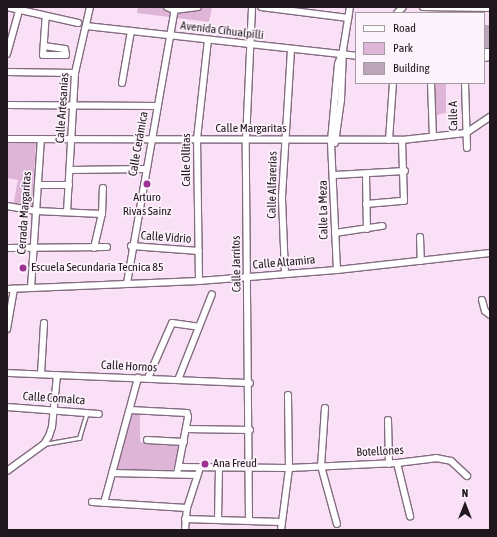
<!DOCTYPE html>
<meta charset="utf-8">
<style>
body{margin:0}
#map{position:relative;width:497px;height:537px;overflow:hidden;background:#fae0f6;font-family:"Asap Condensed",sans-serif}
div>[style]{position:absolute}
[style*='--x']{left:calc(var(--x)*1px);top:calc(var(--y)*1px);width:calc(var(--w)*1px);rotate:calc(var(--a)*1deg)}
.green>*{inset:0;background:#deb4d7}
.building>*{inset:0;background:#bca4b9;transform-origin:0 0}
.roads{filter:drop-shadow(1px 0 #826c7f) drop-shadow(-1px 0 #826c7f) drop-shadow(0 1px #826c7f) drop-shadow(0 -1px #826c7f)}
.service>*{height:3px;margin:-1.5px;padding:0 1.5px;transform-origin:1.5px;border-radius:1.5px;background:#fff}
.minor>*{height:6px;margin:-3px;padding:0 3px;transform-origin:3px;border-radius:3px;background:#fff}
.dots>*{width:11px;height:11px;translate:-50% -50%;box-sizing:border-box;border:2px solid #fdf3fc;border-radius:50%}
span{translate:-50% -50%;white-space:nowrap;text-align:center;line-height:1.15;-webkit-text-stroke:3.5px #fdf3fc;paint-order:stroke}
.street-label{font-size:12px;color:#20171e}
.poi-label{font-size:12px;color:#20171e}
.left{translate:0 -50%;text-align:left}
.frame{position:absolute;inset:0;border:8px solid #20171e;pointer-events:none}
.legend{position:absolute;left:355px;top:12px;width:130px;height:72px;box-sizing:border-box;background:#fdf3fc;border:1px solid #a59ba3;margin:0;padding:5px 7px;list-style:none;font-size:12px;color:#20171e}
.legend li{display:flex;align-items:center;gap:8px;height:20px}
.legend b{width:20px;border:1px solid #a59ba3}
.north{position:absolute;left:445px;top:485px;width:40px;height:40px;-webkit-text-stroke:3px #fdf3fc;paint-order:stroke;rotate:0deg;font-size:11px;font-weight:700;line-height:16px;text-align:center;color:#20171e}
.north::after{content:'';display:block;margin:auto;width:14px;height:18px;background:#20171e;clip-path:polygon(50% 0,100% 100%,50% 72%,0 100%)}
</style>
<div id="map">
<div class="green">
<div style="clip-path:polygon(138px 7px,212px 7px,209px 22px,137px 13px)"></div>
<div style="clip-path:polygon(434px 83px,446px 83px,446px 113px,432px 116px)"></div>
<div style="clip-path:polygon(7px 142px,36px 142px,32px 207px,13px 205px,18px 180px,7px 178px)"></div>
<div style="clip-path:polygon(140px 412px,140px 442px,179px 445px,173px 471px,117px 470px,131px 413px)"></div>
</div>
<div class="building">
<div style="left:484px;top:25px;width:5px;height:23px"></div>
</div>
<div class="roads">
<div class="service">
<div style="--x:44;--y:444;--w:36;--a:-10"></div>
<div style="--x:79;--y:438;--w:27;--a:-73"></div>
</div>
<div class="minor">
<div style="--x:7;--y:7;--w:73;--a:12.7"></div>
<div style="--x:167;--y:7;--w:8;--a:23"></div>
<div style="--x:174;--y:10;--w:24;--a:-7"></div>
<div style="--x:261;--y:7;--w:88;--a:7.2"></div>
<div style="--x:423;--y:7;--w:67;--a:0.9"></div>
<div style="--x:397;--y:13;--w:8;--a:-45"></div>
<div style="--x:86;--y:26;--w:272;--a:6.3"></div>
<div style="--x:44;--y:46;--w:21;--a:8"></div>
<div style="--x:65;--y:49;--w:6;--a:81"></div>
<div style="--x:66;--y:55;--w:23;--a:180"></div>
<div style="--x:43;--y:55;--w:39;--a:-86"></div>
<div style="--x:484;--y:52;--w:6;--a:0"></div>
<div style="--x:7;--y:54;--w:49;--a:-74.5"></div>
<div style="--x:484;--y:58;--w:6;--a:-9"></div>
<div style="--x:7;--y:72;--w:68;--a:0.8"></div>
<div style="--x:122;--y:83;--w:53;--a:-80.2"></div>
<div style="--x:431;--y:83;--w:54;--a:87.9"></div>
<div style="--x:465;--y:83;--w:65;--a:88.2"></div>
<div style="--x:7;--y:105;--w:150;--a:0.4"></div>
<div style="--x:7;--y:139;--w:395;--a:0.1"></div>
<div style="--x:402;--y:140;--w:64;--a:-6.2"></div>
<div style="--x:466;--y:133;--w:29;--a:-34"></div>
<div style="--x:389;--y:140;--w:57;--a:-86"></div>
<div style="--x:335;--y:143;--w:43;--a:-82.1"></div>
<div style="--x:341;--y:100;--w:50;--a:-87.7"></div>
<div style="--x:343;--y:50;--w:44;--a:-80.8"></div>
<div style="--x:70;--y:170;--w:76;--a:-0.8"></div>
<div style="--x:366;--y:174;--w:55;--a:89"></div>
<div style="--x:335;--y:175;--w:70;--a:-3.3"></div>
<div style="--x:38;--y:185;--w:31;--a:0"></div>
<div style="--x:366;--y:204;--w:38;--a:-5"></div>
<div style="--x:404;--y:201;--w:61;--a:-91.9"></div>
<div style="--x:7;--y:206;--w:29;--a:10"></div>
<div style="--x:36;--y:211;--w:66;--a:2.6"></div>
<div style="--x:67;--y:212;--w:139;--a:-86.7"></div>
<div style="--x:75;--y:73;--w:68;--a:-77.2"></div>
<div style="--x:335;--y:233;--w:48;--a:-8.5"></div>
<div style="--x:420;--y:237;--w:24;--a:88"></div>
<div style="--x:131;--y:246;--w:68;--a:4.2"></div>
<div style="--x:7;--y:248;--w:100;--a:-0.6"></div>
<div style="--x:94;--y:248;--w:35;--a:-77"></div>
<div style="--x:102;--y:214;--w:26;--a:-88"></div>
<div style="--x:337;--y:270;--w:129;--a:-92.7"></div>
<div style="--x:331;--y:141;--w:77;--a:-84.8"></div>
<div style="--x:338;--y:64;--w:15;--a:-70"></div>
<div style="--x:285;--y:273;--w:76;--a:-92.3"></div>
<div style="--x:282;--y:197;--w:147;--a:-86.5"></div>
<div style="--x:199;--y:281;--w:142;--a:-90.8"></div>
<div style="--x:197;--y:139;--w:100;--a:-83.7"></div>
<div style="--x:127;--y:283;--w:280;--a:-80.1"></div>
<div style="--x:31;--y:288;--w:149;--a:-86.2"></div>
<div style="--x:7;--y:289;--w:192;--a:-2.4"></div>
<div style="--x:199;--y:281;--w:138;--a:-4.6"></div>
<div style="--x:337;--y:270;--w:154;--a:-6.3"></div>
<div style="--x:482;--y:300;--w:11;--a:75"></div>
<div style="--x:485;--y:311;--w:6;--a:39"></div>
<div style="--x:7;--y:329;--w:41;--a:-80.1"></div>
<div style="--x:7;--y:373;--w:243;--a:2.4"></div>
<div style="--x:41;--y:374;--w:51;--a:-86.6"></div>
<div style="--x:148;--y:378;--w:60;--a:-66.4"></div>
<div style="--x:172;--y:323;--w:27;--a:8"></div>
<div style="--x:178;--y:380;--w:92;--a:-68.4"></div>
<div style="--x:7;--y:407;--w:92;--a:4.4"></div>
<div style="--x:325;--y:408;--w:58;--a:93.9"></div>
<div style="--x:321;--y:466;--w:60;--a:74.6"></div>
<div style="--x:130;--y:410;--w:57;--a:3"></div>
<div style="--x:187;--y:413;--w:4;--a:76"></div>
<div style="--x:188;--y:417;--w:58;--a:100.9"></div>
<div style="--x:388;--y:420;--w:44;--a:88.7"></div>
<div style="--x:186;--y:429;--w:64;--a:0.9"></div>
<div style="--x:147;--y:440;--w:37;--a:3"></div>
<div style="--x:397;--y:463;--w:55;--a:76.2"></div>
<div style="--x:179;--y:467;--w:110;--a:0.5"></div>
<div style="--x:289;--y:468;--w:108;--a:-2.7"></div>
<div style="--x:397;--y:463;--w:39;--a:-7"></div>
<div style="--x:436;--y:458;--w:15;--a:11"></div>
<div style="--x:451;--y:461;--w:22;--a:43"></div>
<div style="--x:7;--y:471;--w:46;--a:-36.1"></div>
<div style="--x:44;--y:444;--w:9;--a:-58"></div>
<div style="--x:49;--y:436;--w:9;--a:-72"></div>
<div style="--x:52;--y:427;--w:52;--a:-84.5"></div>
<div style="--x:112;--y:473;--w:85;--a:1.3"></div>
<div style="--x:92;--y:502;--w:95;--a:3.6"></div>
<div style="--x:104;--y:503;--w:130;--a:-74.8"></div>
<div style="--x:185;--y:519;--w:95;--a:1.8"></div>
<div style="--x:218;--y:520;--w:51;--a:-88.9"></div>
<div style="--x:249;--y:521;--w:381;--a:-90.5"></div>
<div style="--x:246;--y:140;--w:133;--a:-87.4"></div>
<div style="--x:185;--y:530;--w:22;--a:-85"></div>
<div style="--x:187;--y:508;--w:39;--a:-72"></div>
<div style="--x:281;--y:530;--w:63;--a:-82.6"></div>
<div style="--x:289;--y:468;--w:73;--a:-90.8"></div>
</div>
</div>
<div class="dots">
<div style="left:147px;top:184px;background:#9c3294"></div>
<div style="left:23px;top:268px;background:#9c3294"></div>
<div style="left:205px;top:464px;background:#9c3294"></div>
</div>
<div class="street-label">
<span style="left:222px;top:31px;rotate:7deg">Avenida Cihualpilli</span>
<span style="left:63px;top:108px;rotate:-86deg">Calle Artesanías</span>
<span style="left:454px;top:116px;rotate:-91deg">Calle A</span>
<span style="left:251px;top:129px">Calle Margaritas</span>
<span style="left:139px;top:144px;rotate:-80deg">Calle Cerámica</span>
<span style="left:187px;top:160px;rotate:-90deg">Calle Ollitas</span>
<span style="left:273px;top:185px;rotate:-89deg">Calle Alfarerías</span>
<span style="left:324px;top:210px;rotate:-91deg">Calle La Meza</span>
<span style="left:25px;top:213px;rotate:-86deg">Cerrada Margaritas</span>
<span style="left:166px;top:238px;rotate:4deg">Calle Vidrio</span>
<span style="left:284px;top:263px;rotate:-5deg">Calle Altamira</span>
<span style="left:237px;top:264px;rotate:-91deg">Calle Jarritos</span>
<span style="left:129px;top:367px;rotate:3deg">Calle Hornos</span>
<span style="left:54px;top:399px;rotate:4deg">Calle Comalca</span>
<span style="left:380px;top:452px;rotate:-3deg">Botellones</span>
</div>
<div class="poi-label">
<span style="left:147px;top:205px">Arturo<br>Rivas Sainz</span>
<span class="left" style="left:31px;top:268px">Escuela Secundaria Tecnica 85</span>
<span class="left" style="left:213px;top:464px">Ana Freud</span>
</div>
<div class="frame"></div>
<ul class="legend">
<li><b style="height:5px;background:#fff"></b>Road</li>
<li><b style="height:11px;background:#deb4d7"></b>Park</li>
<li><b style="height:11px;background:#bca4b9"></b>Building</li>
</ul>
<div class="north">N</div>
</div>
